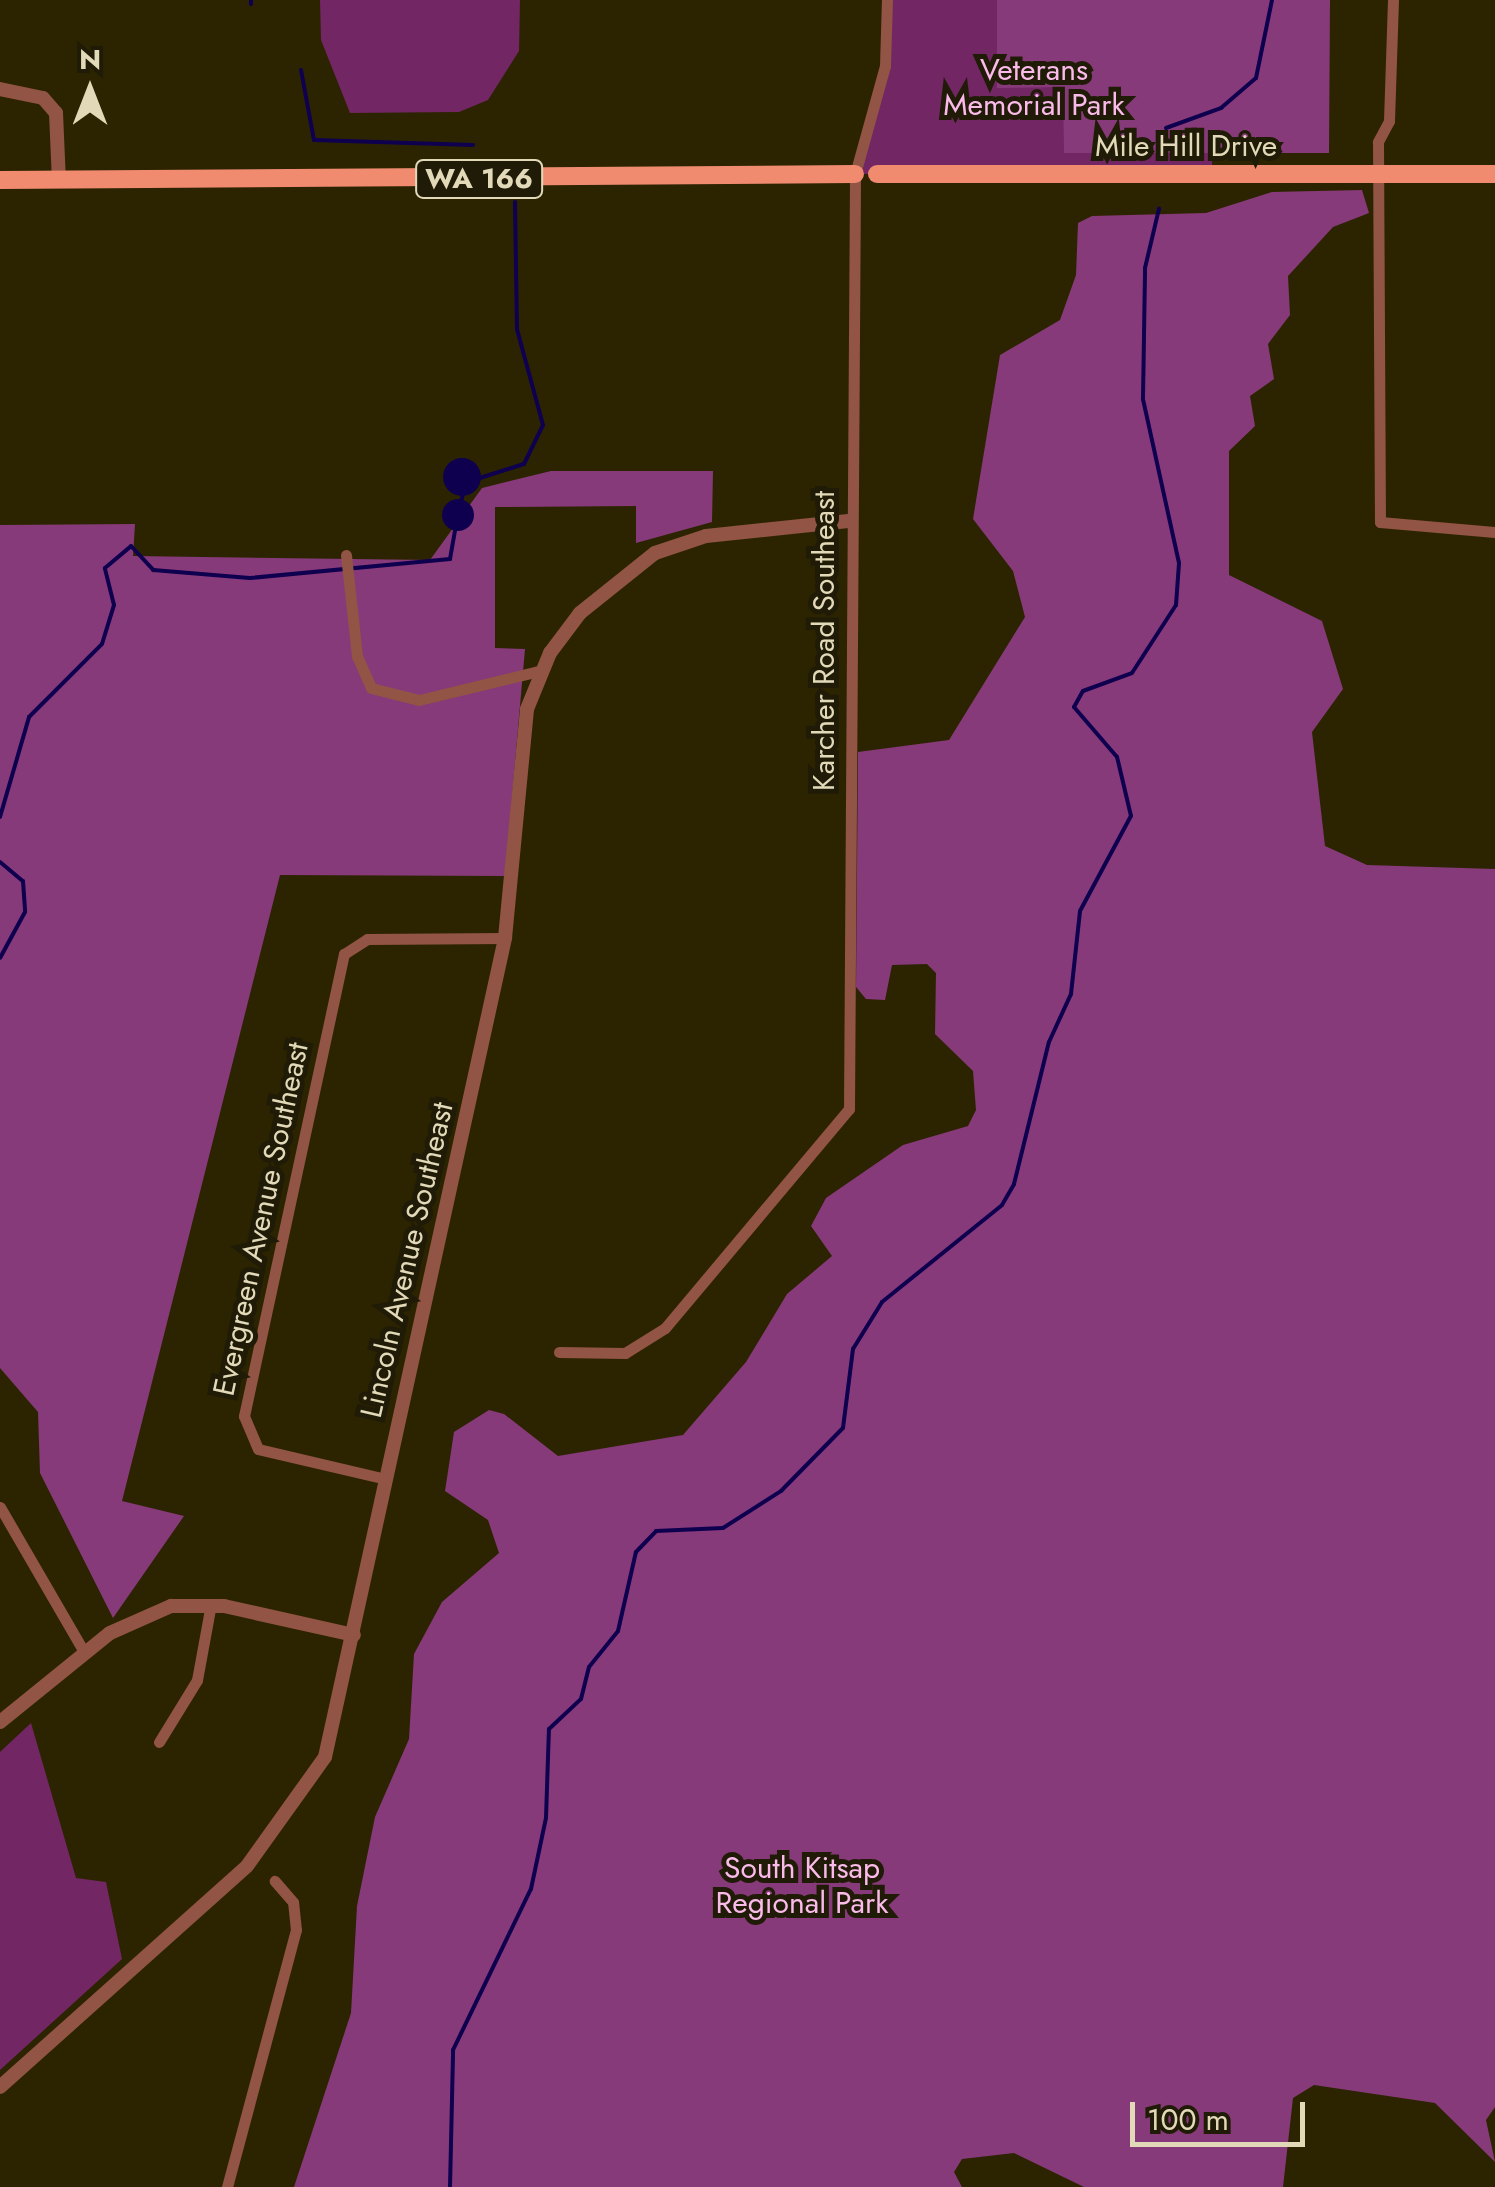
<!DOCTYPE html>
<style>
body{margin:0}
#map{position:relative;width:1495px;height:2187px;overflow:hidden;background:#2c2401;font-family:Jost,sans-serif}
div>[style]{position:absolute}
[style*='--x']{left:calc(var(--x)*1px);top:calc(var(--y)*1px);width:calc(var(--w)*1px);rotate:calc(var(--a)*1deg)}
.green>*{inset:0;background:#722664}
.forest>*{inset:0;background:#873a79}
.water>*{inset:0;background:#0e004f}
.round{border-radius:50%}
.stream>*{height:4px;margin:-2px;padding:0 2px;transform-origin:2px;border-radius:2px;background:#0e004f}
.minor>*{height:11px;margin:-5.5px;padding:0 5.5px;transform-origin:5.5px;border-radius:5.5px;background:#925444}
.tertiary>*{height:14px;margin:-7px;padding:0 7px;transform-origin:7px;border-radius:7px;background:#925444}
.primary>*{height:18px;margin:-9px;padding:0 9px;transform-origin:9px;border-radius:9px;background:#f08b70}
span{translate:-50% -50%;white-space:nowrap;text-align:center;line-height:1.15;-webkit-text-stroke:10px #201b06;paint-order:stroke}
.shield-label span{padding:2px 8px;background:#201b06;border:2px solid;border-radius:8px;-webkit-text-stroke-width:0}
.shield-label{font-size:28px;color:#e2d9b9;font-weight:700}
.park-label{font-size:30px;color:#fabaea}
.street-label{font-size:30px;color:#e2d9b9}
.north{position:absolute;left:40px;top:40px;width:100px;height:100px;-webkit-text-stroke:8px #201b06;paint-order:stroke;rotate:0deg;font-size:28px;font-weight:700;line-height:40px;text-align:center;color:#e2d9b9}
.north::after{content:'';display:block;margin:auto;width:35px;height:45px;background:#e2d9b9;clip-path:polygon(50% 0,100% 100%,50% 72%,0 100%)}
.scale{position:absolute;left:1130px;top:2102px;width:175px;height:45px;box-sizing:border-box;border:5px solid #e2d9b9;border-top:0;padding-left:12px;font-size:30px;line-height:35px;white-space:nowrap;color:#e2d9b9;-webkit-text-stroke:8px #201b06;paint-order:stroke}
</style>
<div id="map">
<div class="green">
<div style="clip-path:polygon(320px 0,520px 0,519px 51px,488px 100px,459px 112px,350px 113px,321px 40px)"></div>
<div style="clip-path:polygon(887px 0,1213px 0,1212px 174px,855px 174px,880px 79px)"></div>
<div style="clip-path:polygon(31px 1723px,76px 1878px,106px 1882px,122px 1959px,0 2070px,0 1752px)"></div>
</div>
<div class="forest">
<div style="clip-path:polygon(997px 0,1330px 0,1329px 153px,1064px 153px,1063px 87px,997px 88px)"></div>
<div style="clip-path:polygon(1362px 190px,1369px 213px,1333px 227px,1288px 276px,1290px 315px,1268px 344px,1274px 379px,1250px 396px,1255px 426px,1229px 451px,1229px 575px,1322px 621px,1343px 689px,1312px 732px,1325px 846px,1367px 865px,1495px 869px,1495px 2107px,1486px 2120px,1495px 2162px,1435px 2103px,1314px 2085px,1293px 2098px,1283px 2187px,1084px 2187px,1014px 2153px,962px 2159px,954px 2172px,962px 2187px,294px 2187px,351px 2013px,357px 1906px,375px 1817px,409px 1739px,414px 1654px,442px 1602px,499px 1553px,488px 1520px,445px 1491px,454px 1432px,489px 1410px,504px 1414px,558px 1456px,683px 1435px,746px 1362px,787px 1294px,832px 1256px,811px 1226px,826px 1198px,903px 1145px,968px 1126px,976px 1110px,973px 1071px,935px 1034px,936px 973px,927px 964px,892px 965px,885px 1000px,866px 999px,856px 987px,858px 752px,949px 740px,1025px 617px,1013px 571px,973px 519px,1000px 355px,1060px 320px,1076px 275px,1078px 223px,1092px 216px,1206px 213px,1272px 192px)"></div>
<div style="clip-path:polygon(551px 471px,713px 471px,712px 522px,636px 543px,636px 506px,495px 507px,495px 648px,525px 649px,505px 876px,280px 875px,122px 1501px,184px 1516px,113px 1618px,40px 1473px,38px 1412px,0 1368px,0 525px,135px 524px,133px 556px,430px 560px,482px 488px)"></div>
</div>
<div class="water">
<div class="round" style="left:443px;top:458px;width:38px;height:38px"></div>
<div class="round" style="left:442px;top:499px;width:32px;height:32px"></div>
</div>
<div class="stream">
<div style="--x:251;--y:0;--w:4;--a:90"></div>
<div style="--x:301;--y:70;--w:71;--a:79.5"></div>
<div style="--x:314;--y:140;--w:159;--a:1.8"></div>
<div style="--x:1166;--y:128;--w:59;--a:-20"></div>
<div style="--x:1221;--y:108;--w:46;--a:-40.6"></div>
<div style="--x:1256;--y:78;--w:80;--a:-78.4"></div>
<div style="--x:480;--y:478;--w:46;--a:-17.7"></div>
<div style="--x:524;--y:464;--w:43;--a:-64"></div>
<div style="--x:543;--y:425;--w:99;--a:-105.2"></div>
<div style="--x:517;--y:329;--w:127;--a:-90.9"></div>
<div style="--x:460;--y:506;--w:21;--a:-76"></div>
<div style="--x:0;--y:817;--w:104;--a:-73.8"></div>
<div style="--x:29;--y:717;--w:103;--a:-45"></div>
<div style="--x:102;--y:644;--w:41;--a:-72.9"></div>
<div style="--x:114;--y:605;--w:38;--a:-104"></div>
<div style="--x:105;--y:568;--w:34;--a:-40"></div>
<div style="--x:131;--y:546;--w:33;--a:47"></div>
<div style="--x:153;--y:570;--w:97;--a:4.7"></div>
<div style="--x:250;--y:578;--w:201;--a:-5.4"></div>
<div style="--x:450;--y:559;--w:29;--a:-80"></div>
<div style="--x:0;--y:862;--w:30;--a:40"></div>
<div style="--x:23;--y:881;--w:31;--a:86"></div>
<div style="--x:25;--y:912;--w:52;--a:118.5"></div>
<div style="--x:450;--y:2187;--w:137;--a:-88.7"></div>
<div style="--x:453;--y:2050;--w:179;--a:-64.2"></div>
<div style="--x:531;--y:1889;--w:73;--a:-78.1"></div>
<div style="--x:546;--y:1818;--w:89;--a:-88.1"></div>
<div style="--x:549;--y:1729;--w:44;--a:-43.2"></div>
<div style="--x:581;--y:1699;--w:33;--a:-76"></div>
<div style="--x:589;--y:1667;--w:46;--a:-51.1"></div>
<div style="--x:618;--y:1631;--w:81;--a:-77.2"></div>
<div style="--x:636;--y:1552;--w:29;--a:-46"></div>
<div style="--x:656;--y:1531;--w:67;--a:-2.6"></div>
<div style="--x:723;--y:1528;--w:69;--a:-32.5"></div>
<div style="--x:781;--y:1491;--w:88;--a:-45.5"></div>
<div style="--x:843;--y:1428;--w:80;--a:-82.8"></div>
<div style="--x:853;--y:1349;--w:55;--a:-58.3"></div>
<div style="--x:882;--y:1302;--w:154;--a:-38.9"></div>
<div style="--x:1002;--y:1205;--w:24;--a:-60"></div>
<div style="--x:1014;--y:1184;--w:146;--a:-76.2"></div>
<div style="--x:1049;--y:1042;--w:53;--a:-65.4"></div>
<div style="--x:1071;--y:994;--w:83;--a:-83.8"></div>
<div style="--x:1080;--y:911;--w:108;--a:-61.8"></div>
<div style="--x:1131;--y:816;--w:61;--a:-103.3"></div>
<div style="--x:1117;--y:757;--w:66;--a:-130.7"></div>
<div style="--x:1074;--y:707;--w:18;--a:-61"></div>
<div style="--x:1083;--y:691;--w:52;--a:-20.2"></div>
<div style="--x:1132;--y:673;--w:81;--a:-57.1"></div>
<div style="--x:1176;--y:605;--w:42;--a:-85.9"></div>
<div style="--x:1179;--y:563;--w:168;--a:-102.4"></div>
<div style="--x:1143;--y:399;--w:131;--a:-89.1"></div>
<div style="--x:1145;--y:268;--w:61;--a:-76.7"></div>
</div>
<div class="minor">
<div style="--x:1393;--y:0;--w:121;--a:91.9"></div>
<div style="--x:1389;--y:121;--w:24;--a:118"></div>
<div style="--x:1378;--y:142;--w:380;--a:89.7"></div>
<div style="--x:1380;--y:522;--w:115;--a:5"></div>
<div style="--x:346;--y:555;--w:102;--a:83.8"></div>
<div style="--x:357;--y:656;--w:35;--a:66"></div>
<div style="--x:371;--y:688;--w:49;--a:14"></div>
<div style="--x:419;--y:700;--w:128;--a:-13.6"></div>
<div style="--x:559;--y:1352;--w:66;--a:0.9"></div>
<div style="--x:625;--y:1353;--w:47;--a:-32"></div>
<div style="--x:665;--y:1328;--w:286;--a:-50"></div>
<div style="--x:849;--y:1109;--w:935;--a:-89.63"></div>
<div style="--x:855;--y:174;--w:112;--a:-74.5"></div>
<div style="--x:885;--y:66;--w:66;--a:-88.3"></div>
<div style="--x:386;--y:1479;--w:131;--a:-166.8"></div>
<div style="--x:258;--y:1449;--w:36;--a:-113"></div>
<div style="--x:244;--y:1416;--w:473;--a:-77.8"></div>
<div style="--x:344;--y:954;--w:27;--a:-33"></div>
<div style="--x:367;--y:939;--w:138;--a:-0.4"></div>
<div style="--x:0;--y:1507;--w:168;--a:59.9"></div>
<div style="--x:159;--y:1742;--w:73;--a:-58.5"></div>
<div style="--x:197;--y:1680;--w:77;--a:-79.6"></div>
<div style="--x:227;--y:2187;--w:266;--a:-75"></div>
<div style="--x:296;--y:1930;--w:28;--a:-96"></div>
<div style="--x:293;--y:1902;--w:28;--a:-131"></div>
</div>
<div class="tertiary">
<div style="--x:0;--y:89;--w:44;--a:11.8"></div>
<div style="--x:43;--y:98;--w:20;--a:49"></div>
<div style="--x:56;--y:113;--w:68;--a:87.5"></div>
<div style="--x:0;--y:1722;--w:141;--a:-39"></div>
<div style="--x:110;--y:1633;--w:67;--a:-23.9"></div>
<div style="--x:171;--y:1606;--w:53;--a:0"></div>
<div style="--x:224;--y:1606;--w:133;--a:12.6"></div>
<div style="--x:0;--y:2087;--w:331;--a:-41.8"></div>
<div style="--x:247;--y:1866;--w:134;--a:-54.4"></div>
<div style="--x:325;--y:1757;--w:839;--a:-77.6"></div>
<div style="--x:505;--y:938;--w:230;--a:-84.5"></div>
<div style="--x:527;--y:709;--w:61;--a:-67.7"></div>
<div style="--x:550;--y:653;--w:50;--a:-53.1"></div>
<div style="--x:580;--y:613;--w:96;--a:-38.7"></div>
<div style="--x:655;--y:553;--w:54;--a:-18.4"></div>
<div style="--x:706;--y:536;--w:143;--a:-6"></div>
</div>
<div class="primary">
<div style="--x:877;--y:174;--w:618;--a:0"></div>
<div style="--x:0;--y:180;--w:855;--a:-0.4"></div>
</div>
<div class="shield-label">
<span style="left:479px;top:179px">WA 166</span>
</div>
<div class="park-label">
<span style="left:1034px;top:87px">Veterans<br>Memorial Park</span>
<span style="left:802px;top:1885px">South Kitsap<br>Regional Park</span>
</div>
<div class="street-label">
<span style="left:1186px;top:146px">Mile Hill Drive</span>
<span style="left:824px;top:641px;rotate:-90deg">Karcher Road Southeast</span>
<span style="left:261px;top:1219px;rotate:-78deg">Evergreen Avenue Southeast</span>
<span style="left:407px;top:1260px;rotate:-77deg">Lincoln Avenue Southeast</span>
</div>
<div class="north">N</div>
<div class="scale">100 m</div>
</div>
